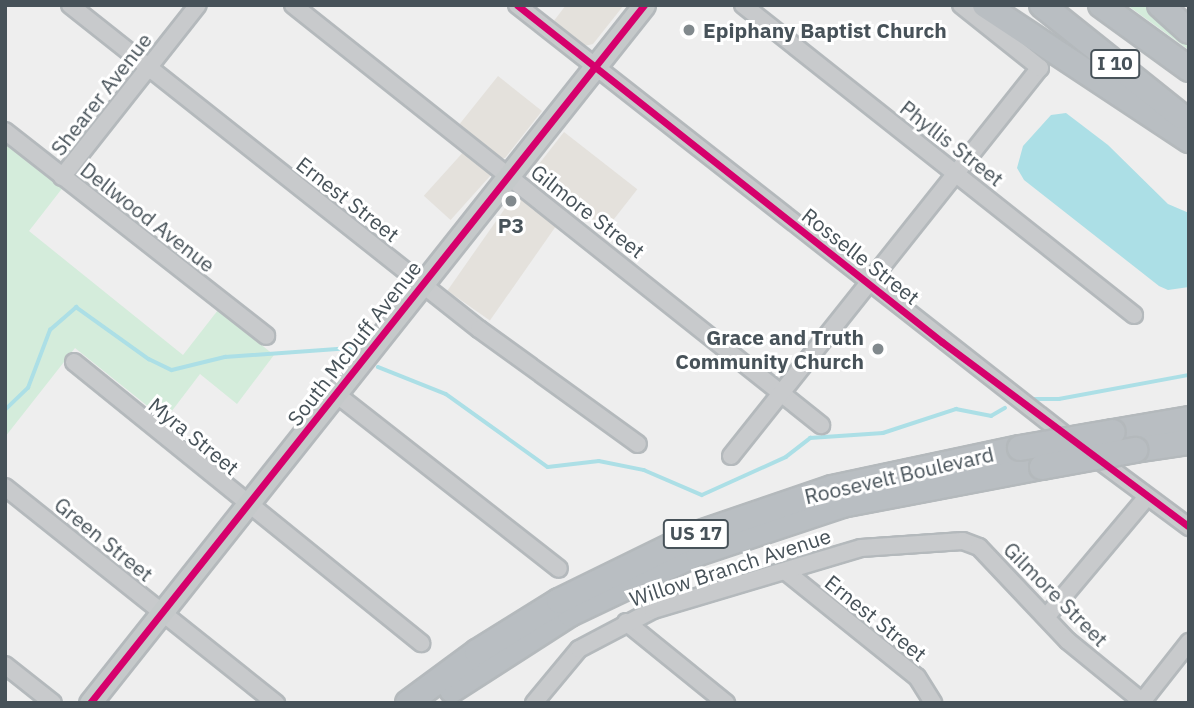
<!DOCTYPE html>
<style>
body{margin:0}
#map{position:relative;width:1194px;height:708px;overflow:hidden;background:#eee;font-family:"IBM Plex Sans",sans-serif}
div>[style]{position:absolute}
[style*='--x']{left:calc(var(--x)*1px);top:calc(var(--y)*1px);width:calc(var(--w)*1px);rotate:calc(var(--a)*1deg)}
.commercial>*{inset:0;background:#e4e1dc;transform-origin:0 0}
.green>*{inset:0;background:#d4ecdb}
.water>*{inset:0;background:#acdfe6}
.stream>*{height:3.5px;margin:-1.75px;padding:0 1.75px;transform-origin:1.75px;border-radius:1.75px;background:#acdfe6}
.roads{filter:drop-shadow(2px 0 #b4b9bc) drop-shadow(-2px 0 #b4b9bc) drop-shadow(0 2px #b4b9bc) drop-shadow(0 -2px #b4b9bc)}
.minor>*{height:16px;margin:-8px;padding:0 8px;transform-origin:8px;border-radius:8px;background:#c8cacc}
.major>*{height:21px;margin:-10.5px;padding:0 10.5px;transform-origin:10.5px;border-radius:10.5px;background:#c5c9ca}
.highway>*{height:24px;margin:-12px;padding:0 12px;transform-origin:12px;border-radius:12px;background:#b9bec2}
.bridges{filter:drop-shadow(2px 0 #b4b9bc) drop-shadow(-2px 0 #b4b9bc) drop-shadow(0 2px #b4b9bc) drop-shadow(0 -2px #b4b9bc)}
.highway-bridge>*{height:24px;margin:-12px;padding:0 12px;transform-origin:12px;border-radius:12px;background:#b9bec2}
.cycleway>*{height:7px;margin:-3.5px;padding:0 3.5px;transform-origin:3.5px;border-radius:3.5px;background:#d6006c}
.dots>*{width:19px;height:19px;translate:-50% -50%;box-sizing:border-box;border:4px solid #fff;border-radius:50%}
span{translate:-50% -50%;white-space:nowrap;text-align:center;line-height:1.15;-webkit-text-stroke:6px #fff;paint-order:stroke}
.shield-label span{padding:2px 5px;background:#fff;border:2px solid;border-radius:5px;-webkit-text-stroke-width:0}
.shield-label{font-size:19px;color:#475259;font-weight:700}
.poi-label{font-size:21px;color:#475259;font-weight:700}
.left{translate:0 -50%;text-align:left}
.right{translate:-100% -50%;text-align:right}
.street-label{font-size:21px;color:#475259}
.frame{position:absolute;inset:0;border:7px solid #475259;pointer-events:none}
</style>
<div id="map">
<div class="commercial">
<div style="clip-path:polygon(566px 5px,624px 5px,593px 44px,584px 46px,553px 22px)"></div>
<div style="clip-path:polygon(498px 76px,542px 111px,505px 158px,499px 158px,458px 126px)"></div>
<div style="left:564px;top:132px;width:93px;height:53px;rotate:38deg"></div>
<div style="left:466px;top:149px;width:36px;height:63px;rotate:42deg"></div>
<div style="left:515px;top:194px;width:52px;height:118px;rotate:35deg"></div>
</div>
<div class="green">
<div style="clip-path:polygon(1127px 5px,1153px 5px,1189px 38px,1189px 50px)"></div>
<div style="clip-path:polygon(5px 141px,64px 186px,29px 231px,183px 355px,218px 310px,274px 355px,237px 404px,200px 374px,165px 420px,75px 348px,5px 437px)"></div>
</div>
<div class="water">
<div style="clip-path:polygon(1066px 113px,1108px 145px,1168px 204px,1189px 213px,1189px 287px,1168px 290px,1159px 286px,1024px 180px,1017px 168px,1023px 146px,1051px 115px)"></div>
</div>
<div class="stream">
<div style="--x:378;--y:367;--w:73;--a:21.7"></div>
<div style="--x:446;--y:394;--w:125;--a:35.6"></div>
<div style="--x:548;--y:467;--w:51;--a:-6.7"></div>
<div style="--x:599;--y:461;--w:46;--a:11.3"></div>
<div style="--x:644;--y:470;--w:63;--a:23.3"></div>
<div style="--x:702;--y:495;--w:92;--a:-24.3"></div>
<div style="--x:786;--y:457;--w:31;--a:-38"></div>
<div style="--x:810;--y:438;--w:73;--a:-3.9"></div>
<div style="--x:883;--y:433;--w:77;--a:-18.2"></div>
<div style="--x:956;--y:409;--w:36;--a:11"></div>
<div style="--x:991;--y:416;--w:16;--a:-30"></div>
<div style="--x:1029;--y:399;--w:30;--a:0"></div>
<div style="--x:1059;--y:399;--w:132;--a:-10.5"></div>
<div style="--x:5;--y:410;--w:32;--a:-44"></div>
<div style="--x:28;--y:388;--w:62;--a:-69.2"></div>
<div style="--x:50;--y:330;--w:35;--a:-41"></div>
<div style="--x:76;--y:307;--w:90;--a:35.5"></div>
<div style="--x:149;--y:359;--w:25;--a:26"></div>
<div style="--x:172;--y:370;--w:55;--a:-13.8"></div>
<div style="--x:225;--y:357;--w:126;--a:-4.1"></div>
</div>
<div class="roads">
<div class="minor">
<div style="--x:70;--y:5;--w:522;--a:38.39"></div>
<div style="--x:479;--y:329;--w:196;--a:35.9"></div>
<div style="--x:293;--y:5;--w:675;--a:38.5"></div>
<div style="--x:517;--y:5;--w:708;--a:38.12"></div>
<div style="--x:743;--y:5;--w:499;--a:38.4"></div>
<div style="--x:5;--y:131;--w:332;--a:38.1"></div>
<div style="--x:62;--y:177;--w:219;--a:-51.7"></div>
<div style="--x:74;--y:362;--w:447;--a:39"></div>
<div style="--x:336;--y:394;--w:283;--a:38.1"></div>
<div style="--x:1092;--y:455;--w:121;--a:36.6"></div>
<div style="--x:731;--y:456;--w:496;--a:-51.5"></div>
<div style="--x:1040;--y:68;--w:101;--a:-141.4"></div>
<div style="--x:5;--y:487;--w:347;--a:38.6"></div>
<div style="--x:785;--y:571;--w:169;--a:38.8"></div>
<div style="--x:917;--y:677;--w:31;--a:58"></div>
<div style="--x:1047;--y:616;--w:155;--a:-50"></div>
<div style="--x:626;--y:622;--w:129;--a:39"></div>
<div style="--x:5;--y:665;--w:61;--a:38.4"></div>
<div style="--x:534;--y:703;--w:70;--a:-50.2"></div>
<div style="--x:579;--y:649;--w:84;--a:-27.8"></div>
<div style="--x:653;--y:610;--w:217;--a:-16.6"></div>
<div style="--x:861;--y:548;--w:102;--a:-3.9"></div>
<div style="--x:963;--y:541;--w:17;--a:21"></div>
<div style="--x:979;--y:547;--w:129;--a:46.6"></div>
<div style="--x:1068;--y:641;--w:98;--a:39.2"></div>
<div style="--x:1141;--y:703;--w:78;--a:-51.8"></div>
</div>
<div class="major">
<div style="--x:90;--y:703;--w:891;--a:-51.56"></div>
</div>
<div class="highway">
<div style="--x:985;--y:5;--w:245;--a:33.5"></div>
<div style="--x:1042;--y:5;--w:178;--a:38.6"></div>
<div style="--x:1101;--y:5;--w:109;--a:36"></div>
<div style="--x:1160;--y:5;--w:39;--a:42"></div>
<div style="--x:1113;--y:432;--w:77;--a:-9.7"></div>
<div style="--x:1135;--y:450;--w:55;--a:-8.4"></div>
<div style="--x:452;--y:690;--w:140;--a:-32.8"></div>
<div style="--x:570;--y:614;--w:142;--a:-25.5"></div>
<div style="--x:698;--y:553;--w:152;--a:-18.4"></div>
<div style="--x:842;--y:505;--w:204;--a:-10.8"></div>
<div style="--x:408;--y:703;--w:86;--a:-36.5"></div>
<div style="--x:477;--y:652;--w:97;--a:-31.9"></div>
<div style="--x:559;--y:601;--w:150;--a:-26.1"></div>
<div style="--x:694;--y:535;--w:146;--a:-18.8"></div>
<div style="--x:832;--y:488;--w:192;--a:-12"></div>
</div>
</div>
<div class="bridges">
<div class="highway-bridge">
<div style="--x:1020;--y:448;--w:94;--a:-9.8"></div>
<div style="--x:1042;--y:467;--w:95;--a:-10.4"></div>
</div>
</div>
<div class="cycleway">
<div style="--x:517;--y:5;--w:542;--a:38.41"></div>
<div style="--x:942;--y:342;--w:309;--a:36.8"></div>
<div style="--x:90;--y:703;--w:891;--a:-51.56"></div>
</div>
<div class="dots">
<div style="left:689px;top:30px;background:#81898d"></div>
<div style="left:511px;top:201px;background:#81898d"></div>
<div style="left:878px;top:349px;background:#81898d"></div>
</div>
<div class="shield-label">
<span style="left:1115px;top:64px">I 10</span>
<span style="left:696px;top:534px">US 17</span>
</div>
<div class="poi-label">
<span class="left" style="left:703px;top:30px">Epiphany Baptist Church</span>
<span style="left:511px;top:225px">P3</span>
<span class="right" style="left:864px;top:349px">Grace and Truth<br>Community Church</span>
</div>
<div class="street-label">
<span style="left:101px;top:94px;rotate:-52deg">Shearer Avenue</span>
<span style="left:952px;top:143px;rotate:38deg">Phyllis Street</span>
<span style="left:348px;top:199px;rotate:38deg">Ernest Street</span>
<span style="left:588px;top:211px;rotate:38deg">Gilmore Street</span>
<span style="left:148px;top:217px;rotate:38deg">Dellwood Avenue</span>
<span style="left:861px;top:256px;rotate:38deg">Rosselle Street</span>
<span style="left:354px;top:343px;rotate:-52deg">South McDuff Avenue</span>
<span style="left:194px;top:436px;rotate:39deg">Myra Street</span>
<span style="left:899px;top:475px;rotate:-13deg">Roosevelt Boulevard</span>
<span style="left:104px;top:539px;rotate:39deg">Green Street</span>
<span style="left:730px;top:567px;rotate:-18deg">Willow Branch Avenue</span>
<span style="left:1056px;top:594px;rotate:45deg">Gilmore Street</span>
<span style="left:876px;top:618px;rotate:39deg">Ernest Street</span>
</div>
<div class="frame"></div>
</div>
